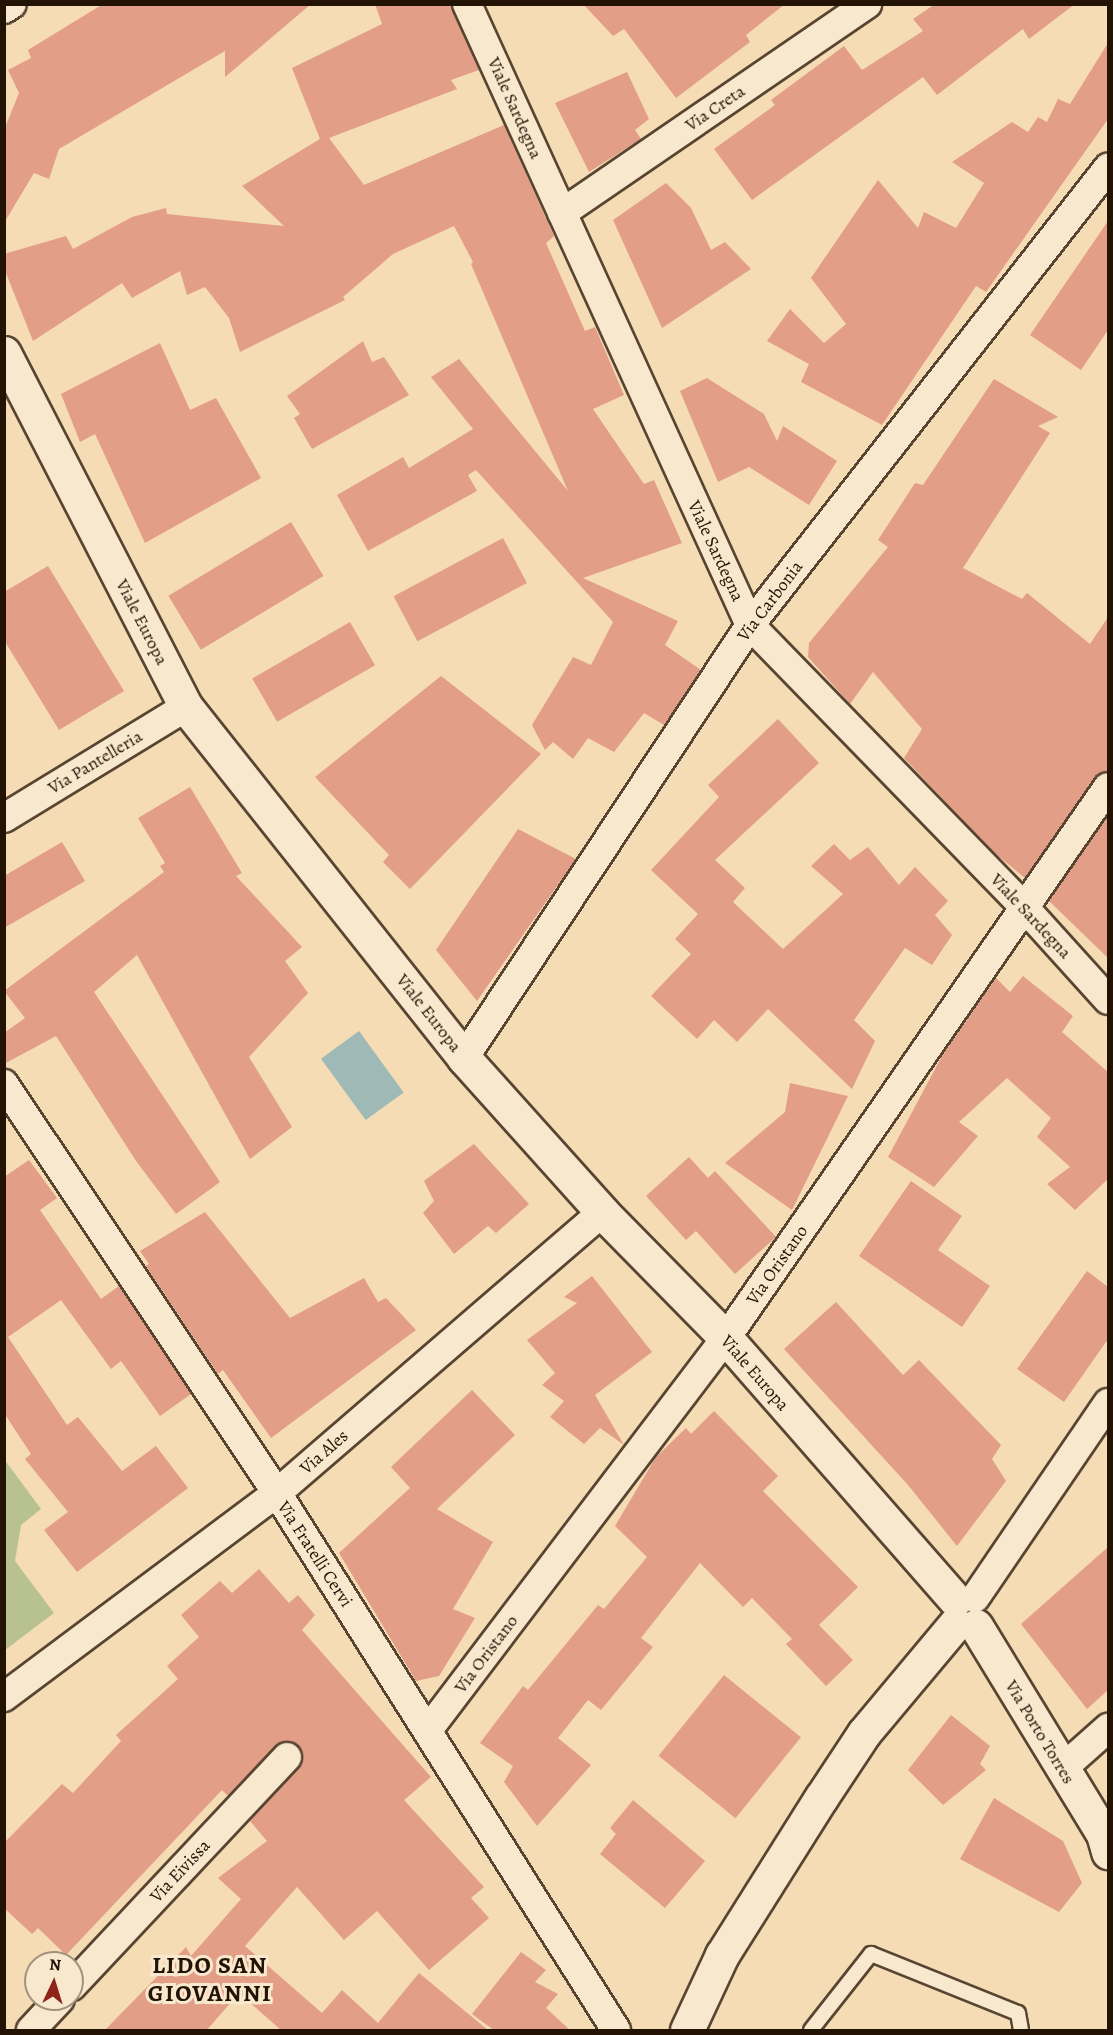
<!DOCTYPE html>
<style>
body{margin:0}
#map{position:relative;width:1113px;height:2035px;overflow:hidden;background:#f5dcb4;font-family:Alegreya,serif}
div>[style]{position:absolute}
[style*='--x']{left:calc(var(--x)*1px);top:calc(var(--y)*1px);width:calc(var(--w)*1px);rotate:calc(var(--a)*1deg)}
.green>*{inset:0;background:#b8c190}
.water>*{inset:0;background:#9fbab6;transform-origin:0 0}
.building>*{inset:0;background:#e39e87;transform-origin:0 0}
.roads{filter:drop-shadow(2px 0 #584531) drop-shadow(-2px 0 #584531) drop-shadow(0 2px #584531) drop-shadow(0 -2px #584531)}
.lane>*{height:14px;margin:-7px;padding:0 7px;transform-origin:7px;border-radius:7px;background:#f8e8ce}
.street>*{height:28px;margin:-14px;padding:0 14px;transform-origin:14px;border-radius:14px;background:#f8e8ce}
.secondary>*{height:33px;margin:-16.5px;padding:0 16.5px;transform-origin:16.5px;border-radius:16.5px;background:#f8e8ce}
span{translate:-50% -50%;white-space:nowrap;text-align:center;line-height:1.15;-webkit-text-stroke:6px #f8e8ce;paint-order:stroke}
.street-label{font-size:18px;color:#231305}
.district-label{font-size:24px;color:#231305;font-weight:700;letter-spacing:1.5px}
.frame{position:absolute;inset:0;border:6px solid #231305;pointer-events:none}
.north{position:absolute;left:24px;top:1951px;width:60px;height:60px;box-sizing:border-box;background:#f8e8ce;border:2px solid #a3937e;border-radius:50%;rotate:4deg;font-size:16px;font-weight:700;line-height:24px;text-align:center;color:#231305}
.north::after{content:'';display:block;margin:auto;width:21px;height:27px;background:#8f2418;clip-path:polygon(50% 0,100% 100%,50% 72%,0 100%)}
</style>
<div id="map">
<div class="green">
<div style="clip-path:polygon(4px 1459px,41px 1509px,21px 1525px,15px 1561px,54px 1613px,5px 1650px)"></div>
</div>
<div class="water">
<div style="left:359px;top:1031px;width:76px;height:47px;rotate:54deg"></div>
</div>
<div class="building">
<div style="clip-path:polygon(103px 4px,311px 4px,225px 77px,225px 51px,59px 149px,49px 179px,34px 173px,4px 223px,4px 130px,19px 93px,8px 70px,31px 58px,28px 50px)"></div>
<div style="clip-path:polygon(375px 4px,451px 4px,479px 70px,451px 80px,457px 89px,329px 138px,364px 185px,504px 125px,554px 236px,546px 243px,585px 331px,595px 327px,624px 395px,593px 409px,644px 484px,654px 480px,682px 543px,583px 578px,678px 621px,665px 645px,701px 670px,664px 725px,644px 713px,614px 752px,588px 738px,573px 759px,553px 742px,545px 750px,532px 725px,573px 657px,591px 665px,613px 622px,476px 470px,468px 475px,477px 491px,368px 551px,337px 495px,403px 457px,409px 468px,473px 429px,431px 377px,459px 359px,568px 491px,471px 264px,473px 262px,454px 226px,393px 254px,343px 297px,345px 300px,240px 352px,229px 318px,205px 287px,187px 295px,180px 271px,132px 298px,122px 283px,33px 341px,4px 268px,4px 254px,66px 236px,73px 249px,132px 217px,166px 208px,167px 214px,284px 226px,242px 186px,320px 139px,292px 68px,382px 24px)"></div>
<div style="clip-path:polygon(583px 4px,785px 4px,746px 35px,750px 42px,676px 98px,624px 29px,613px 36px)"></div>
<div style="clip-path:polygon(935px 4px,1075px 4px,1029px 39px,1023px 29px,937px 95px,923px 77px,752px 200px,714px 149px,775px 105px,771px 100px,844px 46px,862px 70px,923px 31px,913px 19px)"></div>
<div style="clip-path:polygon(1108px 43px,1108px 119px,986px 292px,976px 286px,882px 425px,801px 382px,809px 364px,767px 341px,790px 309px,824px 343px,846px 324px,811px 278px,878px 180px,918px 228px,924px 212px,956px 228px,984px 183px,952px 162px,1012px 122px,1028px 132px,1038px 117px,1047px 122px,1058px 99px,1070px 104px)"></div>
<div style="clip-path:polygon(627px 72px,649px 119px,635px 130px,641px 139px,589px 172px,555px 103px)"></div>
<div style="clip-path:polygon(666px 183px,691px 208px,711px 250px,725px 242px,751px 269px,662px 328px,613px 220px)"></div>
<div style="clip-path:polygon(1108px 221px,1108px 330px,1081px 370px,1030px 335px)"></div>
<div style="clip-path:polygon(363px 341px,372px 362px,384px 357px,409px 395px,312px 449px,294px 418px,300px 414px,287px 396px)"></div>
<div style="clip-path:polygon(160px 343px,190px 410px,216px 398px,261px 478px,145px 543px,95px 434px,80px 442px,61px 394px)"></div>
<div style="clip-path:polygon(707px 378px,764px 414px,777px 441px,783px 426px,837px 461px,809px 505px,749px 467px,718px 482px,680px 391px)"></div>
<div style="clip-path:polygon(994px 379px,1058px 417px,1038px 426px,1050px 433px,963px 568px,1022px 599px,1027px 593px,1090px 644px,1108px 617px,1108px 771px,1094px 778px,1025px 878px,992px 851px,904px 758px,922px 729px,873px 672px,850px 704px,808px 657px,809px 643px,888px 547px,878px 540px,915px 483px,923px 485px)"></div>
<div style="left:291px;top:522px;width:63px;height:143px;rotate:59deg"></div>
<div style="left:503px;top:538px;width:51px;height:124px;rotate:62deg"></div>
<div style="clip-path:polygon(48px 566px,124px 691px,59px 730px,4px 640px,4px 592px)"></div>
<div style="left:350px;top:622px;width:50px;height:113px;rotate:60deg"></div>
<div style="clip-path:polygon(441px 676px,541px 754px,410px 889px,383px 862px,389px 855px,315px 777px)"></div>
<div style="clip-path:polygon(778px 719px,819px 763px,715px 860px,745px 888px,733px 902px,783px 949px,843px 894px,811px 866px,834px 844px,850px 860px,868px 847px,899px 885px,915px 867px,948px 901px,935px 915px,952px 935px,932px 965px,905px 948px,854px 1020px,875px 1041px,852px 1089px,768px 1009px,737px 1042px,714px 1020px,697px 1039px,651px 996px,691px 954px,675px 939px,698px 914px,651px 870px,719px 797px,708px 785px)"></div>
<div style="clip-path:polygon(190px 787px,242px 873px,236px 876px,302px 947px,285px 961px,308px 993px,249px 1057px,292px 1127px,250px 1159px,137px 955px,94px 992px,220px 1182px,176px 1214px,136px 1161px,56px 1036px,4px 1064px,4px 1033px,25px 1018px,4px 991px,164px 872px,160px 866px,165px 863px,138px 818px)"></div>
<div style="clip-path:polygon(1108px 815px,1108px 958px,1049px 901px)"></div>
<div style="clip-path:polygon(518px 829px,576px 859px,477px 1001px,436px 950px)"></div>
<div style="clip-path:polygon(62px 842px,85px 881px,4px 928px,4px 876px)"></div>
<div style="clip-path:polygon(1023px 976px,1073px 1016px,1062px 1032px,1108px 1072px,1108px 1179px,1075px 1210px,1047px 1184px,1070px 1167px,1037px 1137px,1051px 1118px,1007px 1078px,959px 1122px,978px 1136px,934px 1187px,888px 1157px,942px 1056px,996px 978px,1010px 992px)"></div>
<div style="clip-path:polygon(790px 1083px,848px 1096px,792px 1210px,725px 1163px,785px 1112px)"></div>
<div style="clip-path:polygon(474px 1144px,529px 1204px,496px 1233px,488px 1226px,454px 1254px,423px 1213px,434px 1201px,424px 1181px)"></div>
<div style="clip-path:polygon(689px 1157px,708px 1178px,715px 1171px,776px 1237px,735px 1274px,696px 1231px,686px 1240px,646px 1196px)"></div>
<div style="clip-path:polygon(29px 1160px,57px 1198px,40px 1210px,101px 1299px,119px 1286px,191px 1394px,160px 1416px,121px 1361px,111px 1369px,61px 1300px,8px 1337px,67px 1425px,78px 1417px,122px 1471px,156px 1446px,188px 1488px,77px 1572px,44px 1530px,68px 1512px,25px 1459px,31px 1454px,4px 1413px,4px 1177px)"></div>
<div style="clip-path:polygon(911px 1181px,962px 1216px,938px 1250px,990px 1286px,962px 1327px,859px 1256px)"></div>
<div style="clip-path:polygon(205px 1212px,290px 1318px,364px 1278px,378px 1302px,386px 1298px,416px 1330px,271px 1438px,223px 1370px,218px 1374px,146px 1266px,149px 1264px,140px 1251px)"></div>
<div style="clip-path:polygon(1087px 1271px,1108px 1287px,1108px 1339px,1064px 1402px,1017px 1369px)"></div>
<div style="clip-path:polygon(592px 1276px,652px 1352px,595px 1395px,624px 1445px,600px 1428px,584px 1444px,550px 1417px,564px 1401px,542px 1385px,555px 1373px,527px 1340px,577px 1303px,564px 1297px)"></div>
<div style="clip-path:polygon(836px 1302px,903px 1375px,919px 1360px,1001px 1445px,992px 1459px,1006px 1481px,957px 1546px,908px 1485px,784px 1349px)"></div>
<div style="clip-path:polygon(472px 1390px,515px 1435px,437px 1509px,493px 1542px,453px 1609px,475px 1618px,439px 1676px,416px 1681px,339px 1553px,410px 1488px,391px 1467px)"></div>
<div style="clip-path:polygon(714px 1411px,778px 1476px,763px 1491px,858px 1587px,819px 1625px,853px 1660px,826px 1686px,786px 1644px,792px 1639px,752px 1598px,743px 1607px,700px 1563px,641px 1638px,653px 1647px,601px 1710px,588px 1700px,558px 1738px,591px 1765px,537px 1826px,504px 1782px,513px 1766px,480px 1743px,523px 1686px,528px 1690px,598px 1605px,604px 1609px,647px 1557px,615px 1526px,656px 1457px,686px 1428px,691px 1434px)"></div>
<div style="clip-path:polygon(1108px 1547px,1108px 1690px,1087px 1709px,1021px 1624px)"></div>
<div style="clip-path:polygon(259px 1569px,289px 1603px,298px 1595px,315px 1615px,302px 1630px,431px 1777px,404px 1800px,484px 1887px,471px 1898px,489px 1918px,429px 1970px,377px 1911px,344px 1940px,297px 1887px,245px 1946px,322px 2013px,342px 1990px,378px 2023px,419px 1973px,489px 2031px,282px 2031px,239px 1993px,206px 2031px,104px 2031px,186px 1947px,191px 1956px,241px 1899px,218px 1878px,267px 1841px,250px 1821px,303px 1761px,303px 1752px,291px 1741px,275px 1746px,228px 1796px,222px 1790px,66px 1955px,38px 1928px,32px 1934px,4px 1908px,4px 1843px,62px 1784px,73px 1793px,121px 1741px,116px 1735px,178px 1679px,167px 1666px,199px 1637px,181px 1615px,220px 1581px,232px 1593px)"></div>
<div style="left:724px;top:1675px;width:99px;height:104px;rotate:39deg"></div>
<div style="clip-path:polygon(951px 1715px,990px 1746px,980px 1764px,986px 1770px,943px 1805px,908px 1770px)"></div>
<div style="clip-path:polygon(994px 1798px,1063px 1841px,1082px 1883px,1059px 1912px,960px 1859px)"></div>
<div style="clip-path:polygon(633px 1800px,705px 1861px,665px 1908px,600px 1854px,616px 1834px,610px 1828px)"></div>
<div style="clip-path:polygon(521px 1952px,546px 1970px,535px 1982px,558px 1994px,546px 2008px,571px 2031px,495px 2031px,472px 2014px)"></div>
</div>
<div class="roads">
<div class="lane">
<div style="--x:811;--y:2030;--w:97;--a:-51.7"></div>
<div style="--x:871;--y:1954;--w:158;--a:21.9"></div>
<div style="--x:1018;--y:2013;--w:17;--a:80"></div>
</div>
<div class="street">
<div style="--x:467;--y:4;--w:682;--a:65.5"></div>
<div style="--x:750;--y:625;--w:393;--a:45.8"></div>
<div style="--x:1024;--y:907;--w:125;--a:47.9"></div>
<div style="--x:4;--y:9;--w:9;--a:-32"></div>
<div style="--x:562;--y:213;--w:370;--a:-34.4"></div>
<div style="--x:4;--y:818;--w:213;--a:-31.4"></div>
<div style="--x:464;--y:1058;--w:519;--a:-56.55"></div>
<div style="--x:750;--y:625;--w:581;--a:-51.93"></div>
<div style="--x:4;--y:1084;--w:492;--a:56.3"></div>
<div style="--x:277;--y:1493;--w:635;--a:57.74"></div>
<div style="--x:975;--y:1598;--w:236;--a:-55.7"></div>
<div style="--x:4;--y:1697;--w:341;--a:-36.8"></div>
<div style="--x:277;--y:1493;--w:430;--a:-40.8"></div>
<div style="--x:428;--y:1730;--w:492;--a:-52.8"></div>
<div style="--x:726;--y:1338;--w:670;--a:-55.27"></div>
<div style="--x:1062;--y:1769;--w:62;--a:-41.7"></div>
<div style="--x:72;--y:1986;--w:314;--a:-46.8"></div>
<div style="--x:31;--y:2030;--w:42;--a:-46.9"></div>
</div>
<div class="secondary">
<div style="--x:4;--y:353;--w:398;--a:62.8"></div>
<div style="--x:186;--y:707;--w:448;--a:51.6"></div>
<div style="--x:464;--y:1058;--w:207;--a:48.1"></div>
<div style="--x:602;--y:1212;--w:177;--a:45.5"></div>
<div style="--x:726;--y:1338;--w:348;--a:48.8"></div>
<div style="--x:976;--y:1626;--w:244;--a:58.6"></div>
<div style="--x:1103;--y:1834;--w:19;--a:74"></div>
<div style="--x:687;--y:2030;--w:83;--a:-65"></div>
<div style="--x:722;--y:1955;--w:186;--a:-57.8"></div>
<div style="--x:821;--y:1798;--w:78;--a:-56.5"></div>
<div style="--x:864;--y:1733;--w:142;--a:-50.1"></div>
</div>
</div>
<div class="street-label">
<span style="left:515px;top:108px;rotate:66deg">Viale Sardegna</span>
<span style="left:715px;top:108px;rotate:-34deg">Via Creta</span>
<span style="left:716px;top:551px;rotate:65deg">Viale Sardegna</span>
<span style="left:770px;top:601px;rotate:-53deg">Via Carbonia</span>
<span style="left:142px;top:622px;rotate:63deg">Viale Europa</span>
<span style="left:95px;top:762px;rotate:-31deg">Via Pantelleria</span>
<span style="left:1031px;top:916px;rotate:47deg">Viale Sardegna</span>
<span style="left:429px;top:1013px;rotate:52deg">Viale Europa</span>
<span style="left:777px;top:1265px;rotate:-55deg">Via Oristano</span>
<span style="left:755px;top:1373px;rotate:49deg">Viale Europa</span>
<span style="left:324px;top:1452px;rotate:-41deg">Via Ales</span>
<span style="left:315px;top:1554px;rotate:57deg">Via Fratelli Cervi</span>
<span style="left:486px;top:1654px;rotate:-53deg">Via Oristano</span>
<span style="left:1040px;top:1732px;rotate:59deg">Via Porto Torres</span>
<span style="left:180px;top:1871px;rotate:-47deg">Via Eivissa</span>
</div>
<div class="district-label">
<span style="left:210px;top:1980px">LIDO SAN<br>GIOVANNI</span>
</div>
<div class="frame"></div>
<div class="north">N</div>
</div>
